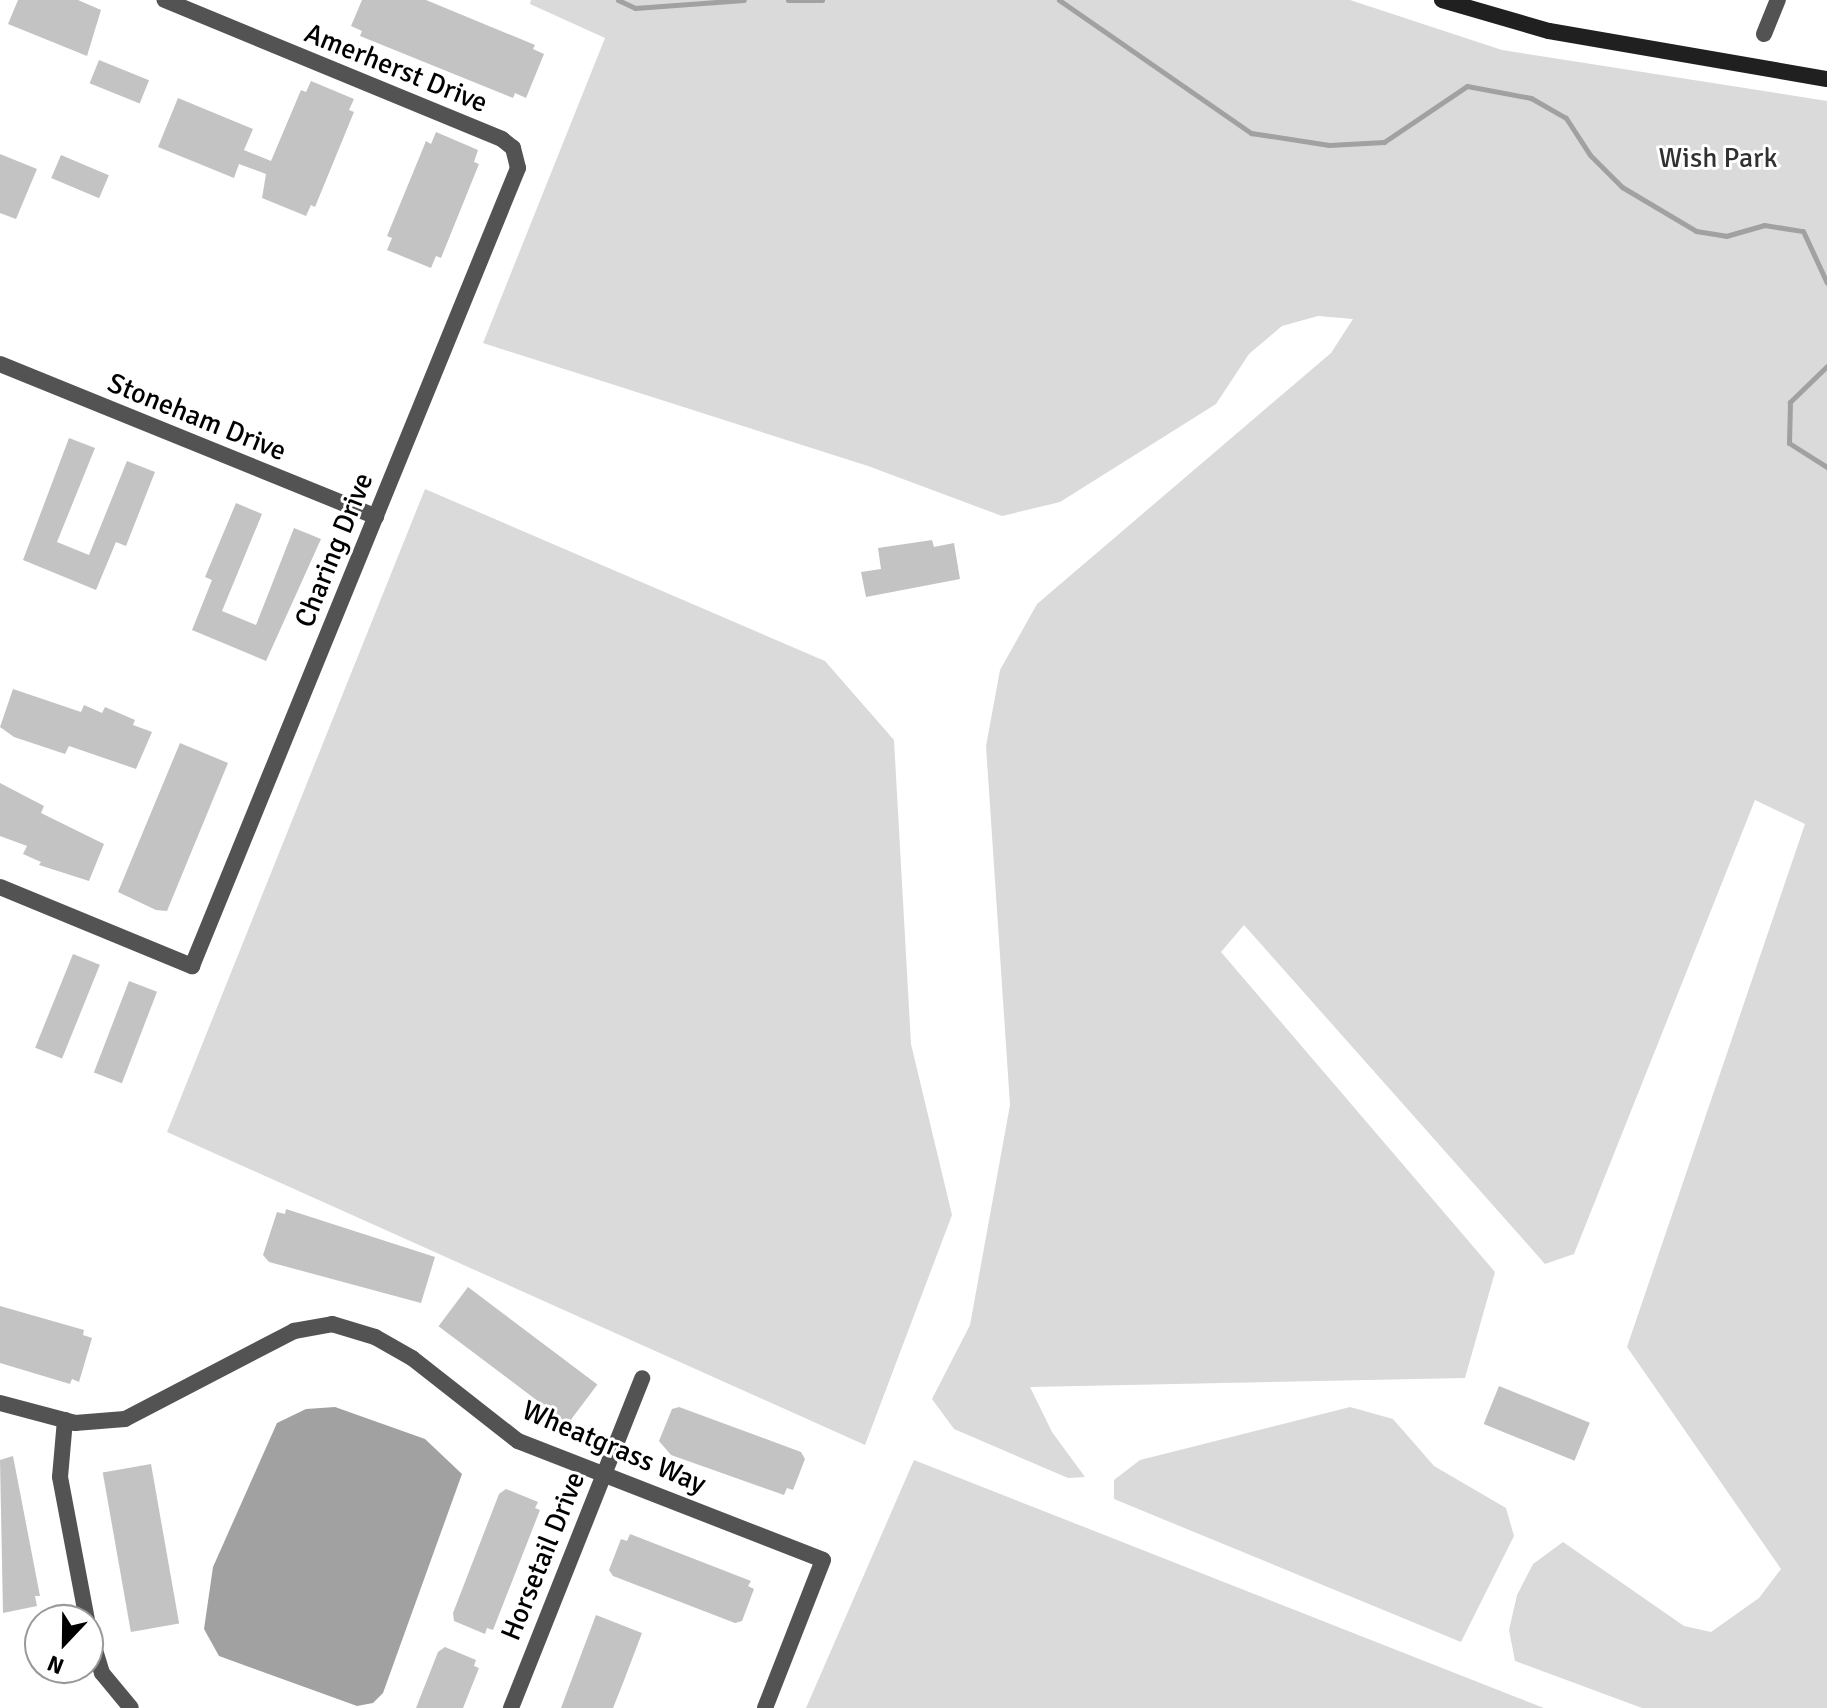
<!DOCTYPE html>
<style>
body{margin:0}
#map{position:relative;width:1827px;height:1708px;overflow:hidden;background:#fff;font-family:Signika,sans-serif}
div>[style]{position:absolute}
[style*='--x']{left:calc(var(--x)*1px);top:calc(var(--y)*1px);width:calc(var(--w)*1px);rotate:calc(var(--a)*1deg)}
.green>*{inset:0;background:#dadada}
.water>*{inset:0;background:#a1a1a1}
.stream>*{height:5px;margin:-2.5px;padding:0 2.5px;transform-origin:2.5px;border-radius:2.5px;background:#a1a1a1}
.building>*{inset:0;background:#c3c3c3;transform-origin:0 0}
.street>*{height:16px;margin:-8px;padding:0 8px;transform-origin:8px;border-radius:8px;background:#535353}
.secondary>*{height:16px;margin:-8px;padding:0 8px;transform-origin:8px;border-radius:8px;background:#202020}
span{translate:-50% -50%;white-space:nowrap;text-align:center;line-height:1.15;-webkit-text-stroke:6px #fff;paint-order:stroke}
.street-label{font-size:28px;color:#000}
.park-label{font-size:28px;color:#313131}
.north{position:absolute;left:24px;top:1604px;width:80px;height:80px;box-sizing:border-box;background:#fff;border:2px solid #999;border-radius:50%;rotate:202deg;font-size:22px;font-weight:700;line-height:32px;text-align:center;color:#000}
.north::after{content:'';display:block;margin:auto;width:28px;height:36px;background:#000;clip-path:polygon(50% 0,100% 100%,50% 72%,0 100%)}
</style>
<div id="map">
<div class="green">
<div style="clip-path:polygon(531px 0,1350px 0,1502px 50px,1827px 101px,1827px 1708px,1642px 1708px,1515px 1661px,1509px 1630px,1517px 1595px,1533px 1564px,1563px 1542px,1684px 1626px,1711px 1632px,1759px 1598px,1781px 1569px,1627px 1347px,1805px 824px,1755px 800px,1574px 1254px,1545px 1264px,1244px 925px,1221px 952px,1495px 1272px,1465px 1378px,1030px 1387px,1052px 1432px,1085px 1477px,1068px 1478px,954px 1429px,932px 1399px,970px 1325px,1010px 1105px,986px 746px,1000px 670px,1037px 604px,1331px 353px,1353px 319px,1318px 316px,1282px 326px,1249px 354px,1216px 404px,1060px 502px,1002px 516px,868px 466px,483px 343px,605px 38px,530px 4px)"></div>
<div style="clip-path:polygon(425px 489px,825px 661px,894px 740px,911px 1044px,952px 1215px,865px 1445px,167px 1132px)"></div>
<div style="clip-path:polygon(1350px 1407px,1393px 1419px,1434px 1466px,1506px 1508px,1514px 1536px,1461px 1642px,1114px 1499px,1114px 1480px,1140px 1460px)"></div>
<div style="clip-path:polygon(914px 1460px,1544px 1708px,806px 1708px)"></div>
</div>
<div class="water">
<div style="clip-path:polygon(335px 1407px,425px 1439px,462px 1474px,383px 1693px,373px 1703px,357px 1706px,219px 1656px,204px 1629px,213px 1567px,277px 1423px,306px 1409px)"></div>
</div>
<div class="stream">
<div style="--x:618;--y:0;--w:19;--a:25"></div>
<div style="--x:635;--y:8;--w:109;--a:-4.2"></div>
<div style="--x:788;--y:0;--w:34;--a:0"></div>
<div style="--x:1059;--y:0;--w:234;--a:34.7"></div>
<div style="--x:1251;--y:133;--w:79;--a:8.7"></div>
<div style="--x:1329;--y:145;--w:55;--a:-3.1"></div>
<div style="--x:1384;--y:142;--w:100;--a:-34"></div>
<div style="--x:1467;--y:86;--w:65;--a:10.6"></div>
<div style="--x:1531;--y:98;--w:40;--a:29.7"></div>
<div style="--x:1566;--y:118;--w:44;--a:57"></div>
<div style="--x:1590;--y:155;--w:45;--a:45"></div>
<div style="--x:1622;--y:187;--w:86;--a:30.7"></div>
<div style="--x:1696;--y:231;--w:30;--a:9"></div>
<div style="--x:1726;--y:236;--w:40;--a:-16"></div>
<div style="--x:1764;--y:225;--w:39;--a:9"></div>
<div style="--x:1803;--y:231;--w:57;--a:65.2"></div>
<div style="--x:1827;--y:366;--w:52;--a:135.8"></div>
<div style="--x:1790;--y:402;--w:41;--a:91.4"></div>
<div style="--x:1789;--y:443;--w:45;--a:32.3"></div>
</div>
<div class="building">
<div style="clip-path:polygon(18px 0,78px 0,101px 10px,87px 56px,8px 24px)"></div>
<div style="clip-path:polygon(362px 0,426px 0,535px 45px,533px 49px,544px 54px,526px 98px,515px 93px,513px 98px,360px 36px,362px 31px,351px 26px)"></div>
<div style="left:99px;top:60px;width:54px;height:25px;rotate:22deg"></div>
<div style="clip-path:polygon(311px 81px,354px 99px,349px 110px,354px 112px,315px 207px,311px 205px,306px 216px,262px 198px,266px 174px,239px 164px,234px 178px,158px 147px,178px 98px,253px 129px,244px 150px,271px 161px,301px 90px,306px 92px)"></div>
<div style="clip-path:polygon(436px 132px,478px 150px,474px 162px,479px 164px,441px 258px,436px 256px,431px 268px,387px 250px,392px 238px,387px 236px,426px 141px,431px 144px)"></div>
<div style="clip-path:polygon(0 154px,37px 169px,16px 219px,0 213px)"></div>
<div style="left:61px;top:155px;width:52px;height:25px;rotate:23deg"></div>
<div style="clip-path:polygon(69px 438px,95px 448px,57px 542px,89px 555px,127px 461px,155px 472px,126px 546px,116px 542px,96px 590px,23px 560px)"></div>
<div style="clip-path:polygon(236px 503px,262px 514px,222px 611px,256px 625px,294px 528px,321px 539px,266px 661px,192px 630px,212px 580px,205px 577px)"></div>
<div style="clip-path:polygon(932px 540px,934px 547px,954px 543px,960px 579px,866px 597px,861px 572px,881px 569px,878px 548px)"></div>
<div style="clip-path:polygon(13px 689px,81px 712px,84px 705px,102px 713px,105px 707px,135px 720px,133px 725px,152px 732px,136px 769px,69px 746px,65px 754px,14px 737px,0 727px)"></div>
<div style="clip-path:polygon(180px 743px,228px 763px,167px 911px,156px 910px,118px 892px)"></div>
<div style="clip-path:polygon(0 783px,44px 806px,41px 813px,104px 844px,89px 881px,39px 865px,41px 862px,23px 854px,27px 846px,0 836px)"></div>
<div style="left:73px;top:954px;width:29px;height:101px;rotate:22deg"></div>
<div style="left:129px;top:981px;width:30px;height:98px;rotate:21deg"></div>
<div style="clip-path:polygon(286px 1209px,435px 1257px,421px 1303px,269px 1262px,263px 1255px,277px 1212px,285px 1214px)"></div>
<div style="left:468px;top:1287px;width:162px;height:49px;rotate:37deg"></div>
<div style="clip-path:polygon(0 1306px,84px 1330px,83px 1335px,92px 1338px,79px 1382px,72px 1379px,70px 1384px,0 1363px)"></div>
<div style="left:1499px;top:1386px;width:98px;height:41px;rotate:22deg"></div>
<div style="clip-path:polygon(679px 1407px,801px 1452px,805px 1459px,793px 1490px,787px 1488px,784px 1495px,671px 1455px,659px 1441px,672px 1409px)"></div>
<div style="clip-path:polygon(13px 1456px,40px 1596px,35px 1596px,37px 1606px,3px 1613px,0 1460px)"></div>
<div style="left:151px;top:1464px;width:162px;height:49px;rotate:80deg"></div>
<div style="clip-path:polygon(506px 1489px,538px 1502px,535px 1508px,540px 1510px,493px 1630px,487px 1628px,485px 1634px,454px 1621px,453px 1613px,499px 1494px)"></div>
<div style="clip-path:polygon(630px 1534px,751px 1581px,748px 1586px,754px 1589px,742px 1621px,735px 1623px,613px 1576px,609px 1570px,621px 1539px,627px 1541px)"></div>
<div style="clip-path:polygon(596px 1615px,642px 1633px,623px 1683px,613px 1708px,561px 1708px)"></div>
<div style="clip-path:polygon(445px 1647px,476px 1660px,474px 1666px,479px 1668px,463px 1708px,416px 1708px,438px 1652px)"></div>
</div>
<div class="street">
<div style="--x:1764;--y:34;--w:37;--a:-68"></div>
<div style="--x:0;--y:364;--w:406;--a:22.1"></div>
<div style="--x:0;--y:887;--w:208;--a:22.4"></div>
<div style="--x:192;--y:966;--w:862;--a:-67.78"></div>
<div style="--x:518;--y:168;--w:21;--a:-104"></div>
<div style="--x:513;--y:148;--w:14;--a:-141"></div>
<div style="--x:502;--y:139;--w:365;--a:-157.6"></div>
<div style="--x:0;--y:1403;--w:78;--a:14.9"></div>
<div style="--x:75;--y:1423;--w:50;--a:-4.6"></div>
<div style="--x:125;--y:1419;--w:191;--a:-27.5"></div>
<div style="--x:294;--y:1331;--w:39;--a:-10"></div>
<div style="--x:332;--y:1324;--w:45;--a:16.8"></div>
<div style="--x:375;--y:1337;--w:43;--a:29.6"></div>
<div style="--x:412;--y:1358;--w:135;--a:38.1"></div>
<div style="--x:518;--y:1441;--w:327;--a:21.3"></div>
<div style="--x:823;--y:1560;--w:159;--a:111.4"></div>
<div style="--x:65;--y:1420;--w:57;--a:95"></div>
<div style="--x:60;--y:1477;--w:146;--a:79.3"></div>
<div style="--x:88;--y:1627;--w:48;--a:73.1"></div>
<div style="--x:102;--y:1673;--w:45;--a:50.4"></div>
<div style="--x:511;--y:1708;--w:355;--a:-68.3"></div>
</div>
<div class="secondary">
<div style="--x:1442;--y:0;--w:111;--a:16.2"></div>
<div style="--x:1549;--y:31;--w:282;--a:9.8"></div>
</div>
<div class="street-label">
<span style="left:396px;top:68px;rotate:22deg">Amerherst Drive</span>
<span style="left:197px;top:417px;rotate:22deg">Stoneham Drive</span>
<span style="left:334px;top:550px;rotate:-68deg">Charing Drive</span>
<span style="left:614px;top:1447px;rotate:23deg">Wheatgrass Way</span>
<span style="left:543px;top:1556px;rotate:-68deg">Horsetail Drive</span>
</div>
<div class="park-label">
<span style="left:1718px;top:158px">Wish Park</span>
</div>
<div class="north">N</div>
</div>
